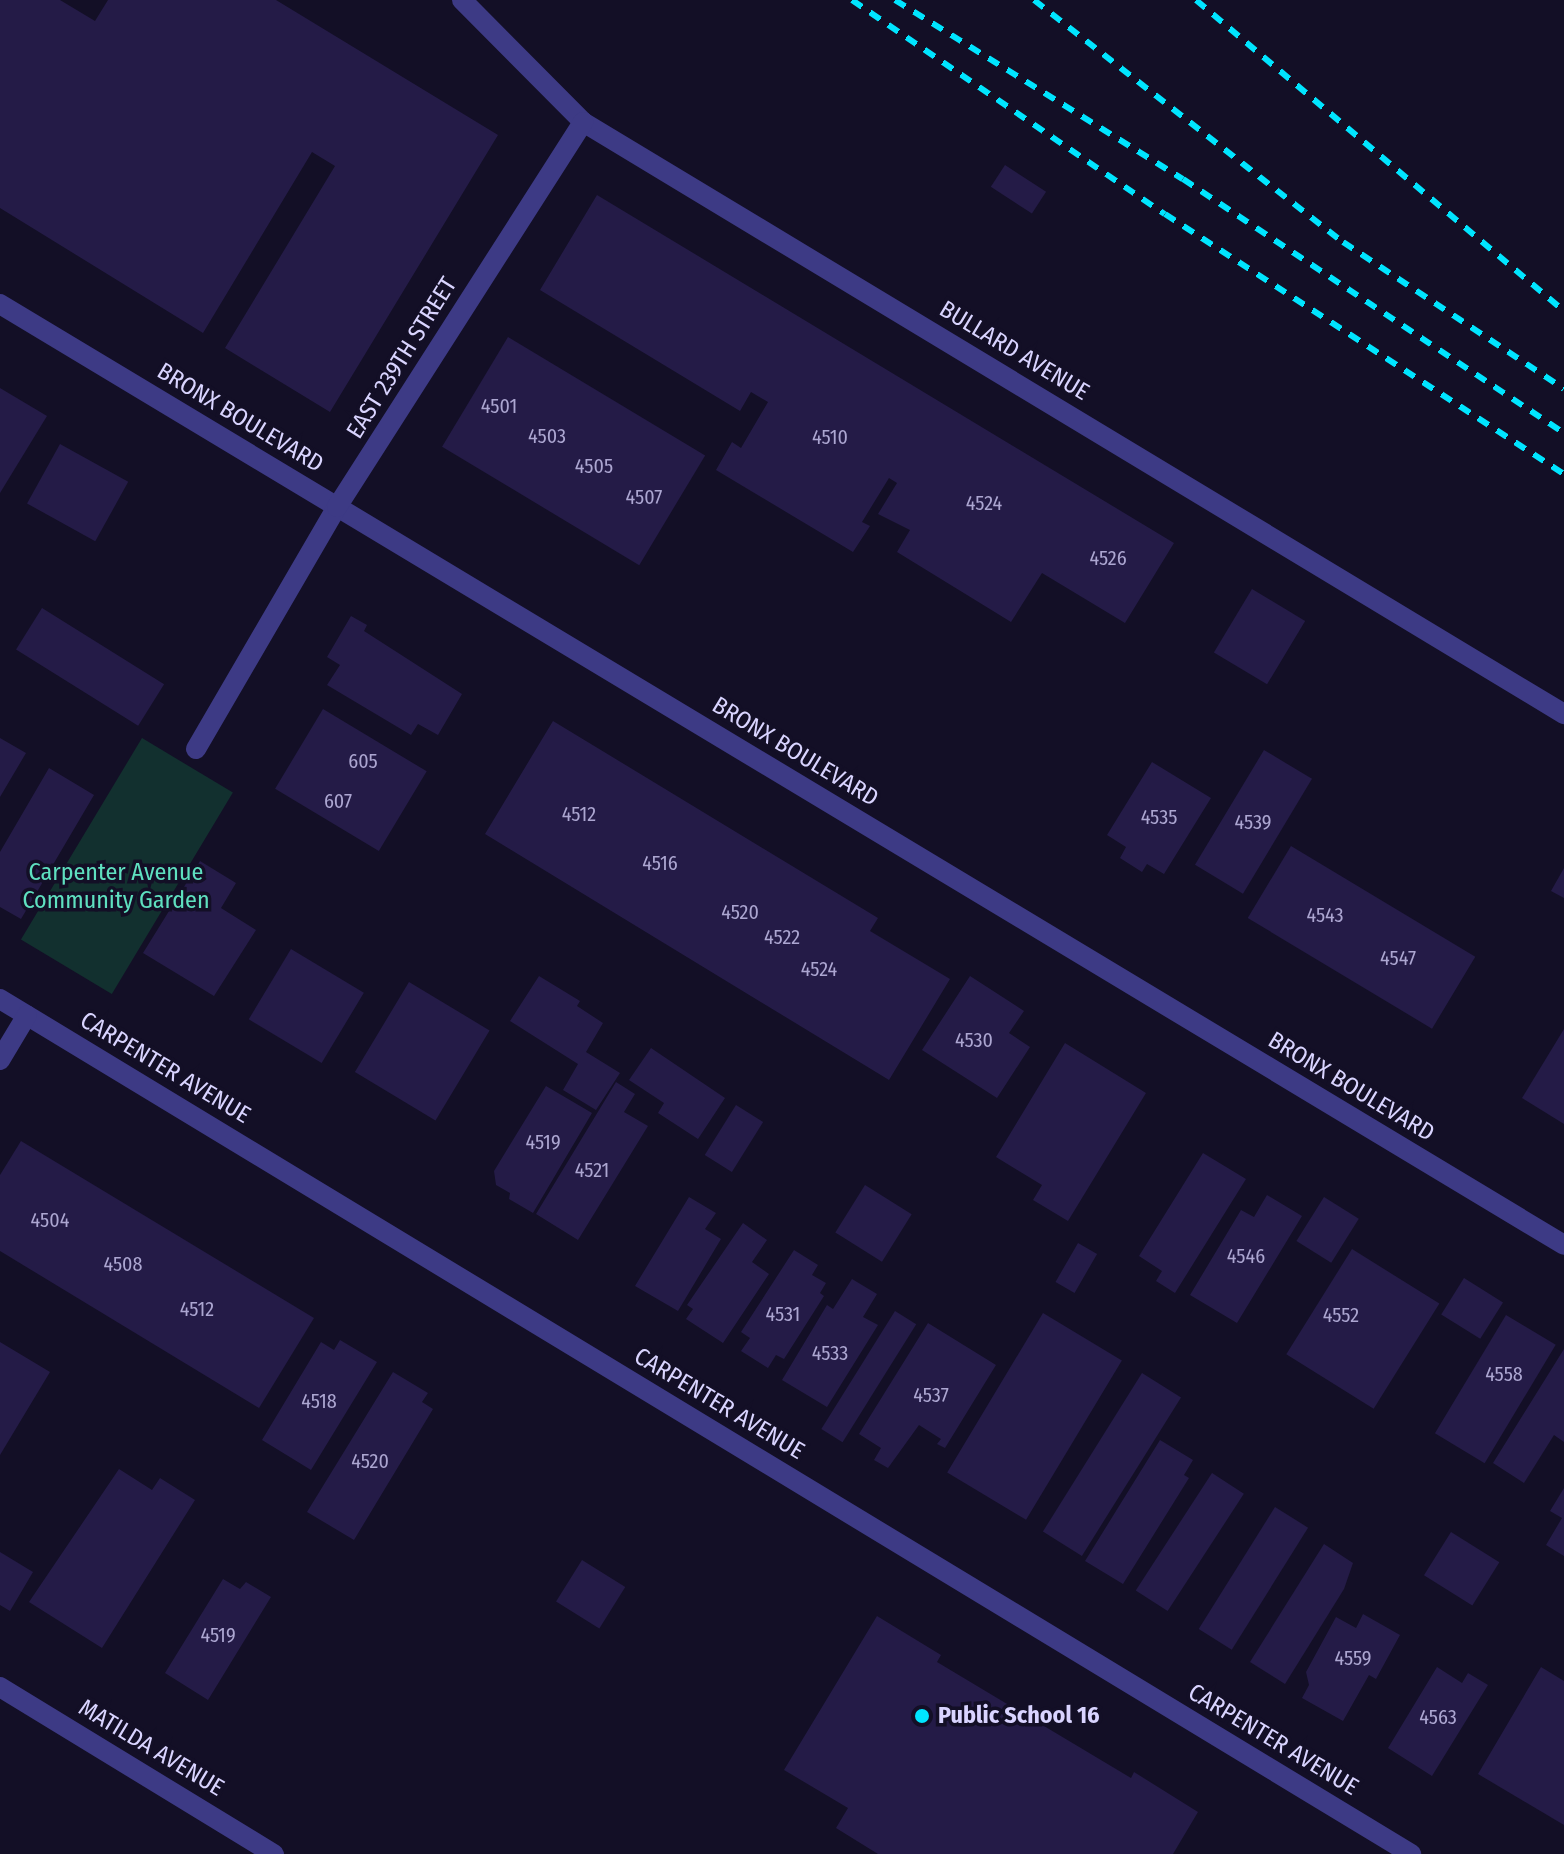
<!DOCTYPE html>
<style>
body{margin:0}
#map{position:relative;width:1564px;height:1854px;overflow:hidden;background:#130f26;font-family:"Fira Sans Condensed",sans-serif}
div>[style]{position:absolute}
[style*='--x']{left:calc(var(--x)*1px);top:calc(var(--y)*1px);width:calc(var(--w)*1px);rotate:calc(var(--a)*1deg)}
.green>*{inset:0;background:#12302f;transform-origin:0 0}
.building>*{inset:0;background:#241b47;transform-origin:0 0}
.minor>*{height:20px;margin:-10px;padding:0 10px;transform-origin:10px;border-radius:10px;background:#3d3a85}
.rail>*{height:6px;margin-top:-3px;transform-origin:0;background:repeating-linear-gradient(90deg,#00e5ff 0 12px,transparent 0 22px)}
.dots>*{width:22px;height:22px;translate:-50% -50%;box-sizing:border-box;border:4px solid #130f26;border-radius:50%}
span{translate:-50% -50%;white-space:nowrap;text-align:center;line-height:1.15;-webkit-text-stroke:7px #130f26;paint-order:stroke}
.number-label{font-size:20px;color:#aca6d1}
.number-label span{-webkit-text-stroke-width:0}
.street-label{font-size:24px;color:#d9d4ff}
.park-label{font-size:24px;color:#5fe0c0}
.poi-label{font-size:24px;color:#d9d4ff;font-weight:700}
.left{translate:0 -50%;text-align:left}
</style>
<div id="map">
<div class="green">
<div style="left:142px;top:738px;width:106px;height:235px;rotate:31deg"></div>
</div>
<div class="building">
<div style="clip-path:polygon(0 0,60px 0,95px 21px,108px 0,276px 0,498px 135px,330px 412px,225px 348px,335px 166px,312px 152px,203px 333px,0 208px)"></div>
<div style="left:1005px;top:165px;width:49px;height:26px;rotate:33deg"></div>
<div style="clip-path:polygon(597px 195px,1174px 543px,1125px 623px,1042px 573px,1011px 622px,897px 552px,910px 530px,878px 514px,897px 483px,889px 478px,862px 522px,870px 526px,853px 552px,716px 470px,732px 442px,741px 448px,768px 402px,751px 392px,740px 411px,540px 290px)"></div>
<div style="left:508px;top:337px;width:230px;height:128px;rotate:31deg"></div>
<div style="clip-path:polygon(0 388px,47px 416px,0 493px)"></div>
<div style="left:60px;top:444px;width:78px;height:68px;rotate:29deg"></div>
<div style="left:1252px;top:589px;width:62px;height:74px;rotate:31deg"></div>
<div style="left:42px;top:608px;width:144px;height:49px;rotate:32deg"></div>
<div style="clip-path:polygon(351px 616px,367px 625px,364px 631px,462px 694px,438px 735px,418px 724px,411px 735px,327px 685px,340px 665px,327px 657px)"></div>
<div style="left:323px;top:709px;width:121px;height:93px;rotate:31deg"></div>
<div style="clip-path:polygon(553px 721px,878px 918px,870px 931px,950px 979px,889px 1080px,485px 834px)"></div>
<div style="clip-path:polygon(0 738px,26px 753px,0 797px)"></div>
<div style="left:1264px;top:750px;width:56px;height:134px;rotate:31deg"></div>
<div style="clip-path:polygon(1152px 762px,1211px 798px,1164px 874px,1147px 864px,1142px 872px,1120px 858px,1126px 847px,1107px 835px)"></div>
<div style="clip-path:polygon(49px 768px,94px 795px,21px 919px,0 907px,0 852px)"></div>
<div style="left:1291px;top:846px;width:215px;height:84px;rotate:31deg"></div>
<div style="clip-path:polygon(200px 861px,236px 883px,221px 908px,256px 930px,214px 996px,143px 953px)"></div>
<div style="clip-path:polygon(1564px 868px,1564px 898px,1551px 891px)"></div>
<div style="left:291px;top:949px;width:85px;height:82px;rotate:31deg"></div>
<div style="clip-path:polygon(539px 976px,580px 1001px,577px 1006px,603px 1023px,586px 1052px,620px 1073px,596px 1110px,563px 1090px,578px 1064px,510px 1021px)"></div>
<div style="clip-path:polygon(970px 976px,1024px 1011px,1009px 1033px,1030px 1047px,997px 1098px,922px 1050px)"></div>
<div style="left:409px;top:982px;width:94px;height:105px;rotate:31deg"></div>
<div style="clip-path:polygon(1564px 1029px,1564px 1124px,1522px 1098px)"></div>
<div style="clip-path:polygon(1065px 1043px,1146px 1093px,1068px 1221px,1033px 1200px,1042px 1185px,996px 1157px)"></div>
<div style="clip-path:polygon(651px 1048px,725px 1098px,698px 1139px,658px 1113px,664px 1103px,629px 1080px)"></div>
<div style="clip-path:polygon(616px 1082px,635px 1094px,624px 1112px,648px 1126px,578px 1240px,536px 1214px)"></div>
<div style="clip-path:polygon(546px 1086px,592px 1113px,533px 1213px,509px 1199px,510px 1193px,496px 1185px,494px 1171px)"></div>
<div style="left:736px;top:1105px;width:32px;height:59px;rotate:32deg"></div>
<div style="clip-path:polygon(21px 1141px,314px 1318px,259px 1408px,0 1251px,0 1175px)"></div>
<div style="clip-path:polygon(1203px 1153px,1246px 1179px,1175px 1293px,1156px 1281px,1162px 1271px,1139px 1256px)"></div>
<div style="left:865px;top:1185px;width:55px;height:56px;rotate:32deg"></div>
<div style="clip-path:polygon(1267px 1195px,1302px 1216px,1237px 1323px,1190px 1295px,1241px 1210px,1254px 1217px)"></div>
<div style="clip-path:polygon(689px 1197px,716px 1213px,705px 1229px,721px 1239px,678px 1311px,635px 1286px)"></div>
<div style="left:1324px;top:1197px;width:41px;height:52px;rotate:32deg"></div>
<div style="clip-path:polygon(743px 1223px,767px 1240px,752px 1262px,769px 1274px,723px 1343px,686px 1319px,693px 1309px,687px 1305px)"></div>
<div style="left:1078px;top:1243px;width:22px;height:45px;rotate:30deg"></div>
<div style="left:1352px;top:1249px;width:103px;height:124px;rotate:32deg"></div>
<div style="clip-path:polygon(794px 1250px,818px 1265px,812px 1275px,826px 1283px,820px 1293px,824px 1296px,784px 1359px,776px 1355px,768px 1368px,741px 1351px,750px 1338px,741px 1332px)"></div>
<div style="left:1464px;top:1278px;width:46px;height:43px;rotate:32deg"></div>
<div style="clip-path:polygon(852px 1279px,877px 1294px,863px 1317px,878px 1325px,827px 1407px,782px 1380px,827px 1305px,833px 1309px)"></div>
<div style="left:895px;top:1311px;width:25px;height:139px;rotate:32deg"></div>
<div style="left:1043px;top:1313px;width:92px;height:186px;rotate:31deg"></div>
<div style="left:1506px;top:1315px;width:58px;height:138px;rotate:31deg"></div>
<div style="clip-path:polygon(928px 1323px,996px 1365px,945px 1448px,937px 1444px,941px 1439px,919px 1425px,888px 1468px,874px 1460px,881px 1448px,859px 1434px)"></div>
<div style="clip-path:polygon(340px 1340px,377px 1362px,311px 1470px,262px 1440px,321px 1342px,334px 1350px)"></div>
<div style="clip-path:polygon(0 1342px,50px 1372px,0 1455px)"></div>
<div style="clip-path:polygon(1564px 1349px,1564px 1442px,1554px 1435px,1524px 1483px,1493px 1463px)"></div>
<div style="clip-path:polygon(393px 1372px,428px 1393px,422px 1402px,433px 1409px,354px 1540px,307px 1512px)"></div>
<div style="left:1142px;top:1373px;width:46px;height:187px;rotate:32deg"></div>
<div style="clip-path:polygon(1160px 1440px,1193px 1460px,1184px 1475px,1189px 1478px,1123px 1584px,1085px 1561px)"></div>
<div style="clip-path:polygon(119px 1469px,152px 1490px,160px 1478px,195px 1500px,102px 1648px,29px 1602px)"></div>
<div style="left:1212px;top:1473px;width:38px;height:140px;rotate:33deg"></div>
<div style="clip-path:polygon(1564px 1488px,1564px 1556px,1546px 1545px,1562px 1518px,1550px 1511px)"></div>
<div style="left:1275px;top:1507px;width:39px;height:144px;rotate:32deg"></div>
<div style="left:1451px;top:1532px;width:57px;height:51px;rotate:32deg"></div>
<div style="clip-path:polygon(1324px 1544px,1353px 1563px,1344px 1589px,1285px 1684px,1250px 1662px)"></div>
<div style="clip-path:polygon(0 1552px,33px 1572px,10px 1611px,0 1605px)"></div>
<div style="left:582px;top:1560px;width:51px;height:49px;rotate:32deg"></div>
<div style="clip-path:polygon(223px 1579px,240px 1589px,246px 1582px,271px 1597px,208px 1700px,165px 1673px)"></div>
<div style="clip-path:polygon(1363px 1614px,1400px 1635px,1376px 1679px,1369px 1675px,1343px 1721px,1302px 1698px,1309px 1685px,1306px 1672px,1336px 1617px,1356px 1628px)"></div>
<div style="clip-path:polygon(877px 1616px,941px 1655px,937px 1662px,1131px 1778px,1134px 1772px,1198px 1812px,1173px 1854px,878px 1854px,836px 1828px,848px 1808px,784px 1770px)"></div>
<div style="clip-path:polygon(1437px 1667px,1462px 1683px,1468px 1673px,1488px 1685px,1432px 1776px,1388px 1748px)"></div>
<div style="clip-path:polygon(1541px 1667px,1564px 1681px,1564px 1825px,1478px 1774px)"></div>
</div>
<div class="minor">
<div style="--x:462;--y:0;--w:172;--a:45.2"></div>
<div style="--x:583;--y:122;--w:1146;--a:31.11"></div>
<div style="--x:0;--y:304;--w:1825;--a:31.03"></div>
<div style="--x:196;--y:749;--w:280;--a:-59.8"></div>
<div style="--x:337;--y:507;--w:457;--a:-57.4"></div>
<div style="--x:0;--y:999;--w:1650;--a:31.21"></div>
<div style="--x:0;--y:1060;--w:52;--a:-59"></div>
<div style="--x:0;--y:1687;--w:321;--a:31.4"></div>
</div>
<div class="rail">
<div style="--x:852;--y:0;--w:379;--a:34.4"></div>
<div style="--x:1165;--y:214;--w:476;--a:33.1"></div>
<div style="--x:895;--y:0;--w:339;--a:31.9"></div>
<div style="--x:1183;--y:179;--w:458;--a:33.7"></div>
<div style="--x:1034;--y:0;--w:392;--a:38.1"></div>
<div style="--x:1343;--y:242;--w:265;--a:33.6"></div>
<div style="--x:1196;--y:0;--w:482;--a:40.2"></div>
</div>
<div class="dots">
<div style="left:922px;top:1716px;background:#00e5ff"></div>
</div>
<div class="number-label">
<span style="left:499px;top:406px">4501</span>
<span style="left:547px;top:436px">4503</span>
<span style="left:830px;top:437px">4510</span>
<span style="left:594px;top:466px">4505</span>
<span style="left:644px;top:497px">4507</span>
<span style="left:984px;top:503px">4524</span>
<span style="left:1108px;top:558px">4526</span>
<span style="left:363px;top:761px">605</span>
<span style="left:338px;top:801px">607</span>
<span style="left:579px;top:814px">4512</span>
<span style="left:1159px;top:817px">4535</span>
<span style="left:1253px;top:822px">4539</span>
<span style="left:660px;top:863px">4516</span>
<span style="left:740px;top:912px">4520</span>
<span style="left:1325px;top:915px">4543</span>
<span style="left:782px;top:937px">4522</span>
<span style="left:1398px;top:958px">4547</span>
<span style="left:819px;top:969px">4524</span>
<span style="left:974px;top:1040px">4530</span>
<span style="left:543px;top:1142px">4519</span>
<span style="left:592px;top:1170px">4521</span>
<span style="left:50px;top:1220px">4504</span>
<span style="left:1246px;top:1256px">4546</span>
<span style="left:123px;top:1264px">4508</span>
<span style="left:197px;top:1309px">4512</span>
<span style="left:783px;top:1314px">4531</span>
<span style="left:1341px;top:1315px">4552</span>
<span style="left:830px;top:1353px">4533</span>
<span style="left:1504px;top:1374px">4558</span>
<span style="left:931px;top:1395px">4537</span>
<span style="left:319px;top:1401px">4518</span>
<span style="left:370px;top:1461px">4520</span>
<span style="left:218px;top:1635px">4519</span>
<span style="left:1353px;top:1658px">4559</span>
<span style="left:1438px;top:1717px">4563</span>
</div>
<div class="street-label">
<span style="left:1014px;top:351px;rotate:31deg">BULLARD AVENUE</span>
<span style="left:402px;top:358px;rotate:-58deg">EAST 239TH STREET</span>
<span style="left:240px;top:418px;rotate:31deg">BRONX BOULEVARD</span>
<span style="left:795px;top:752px;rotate:31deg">BRONX BOULEVARD</span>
<span style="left:165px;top:1068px;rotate:31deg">CARPENTER AVENUE</span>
<span style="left:1351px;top:1087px;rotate:31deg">BRONX BOULEVARD</span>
<span style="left:719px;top:1404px;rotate:31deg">CARPENTER AVENUE</span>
<span style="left:1273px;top:1740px;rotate:31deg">CARPENTER AVENUE</span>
<span style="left:151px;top:1748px;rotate:31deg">MATILDA AVENUE</span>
</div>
<div class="park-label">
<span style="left:116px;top:887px">Carpenter Avenue<br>Community Garden</span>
</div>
<div class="poi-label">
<span class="left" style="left:938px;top:1716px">Public School 16</span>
</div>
</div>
